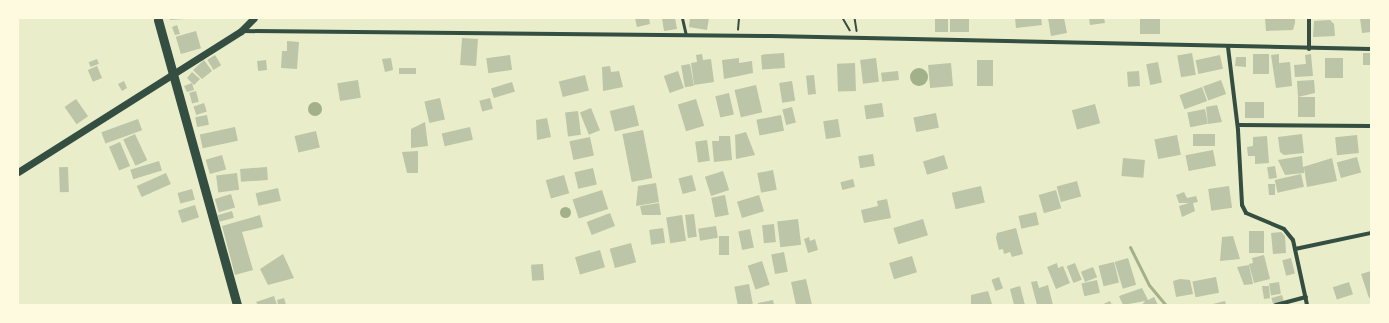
<!DOCTYPE html>
<style>
body{margin:0}
#map{position:relative;width:1389px;height:323px;overflow:hidden;background:#e9edc9;font-family:Commissioner,sans-serif}
div>[style]{position:absolute}
[style*='--x']{left:calc(var(--x)*1px);top:calc(var(--y)*1px);width:calc(var(--w)*1px);rotate:calc(var(--a)*1deg)}
.water>*{inset:0;background:#a3b18a}
.round{border-radius:50%}
.stream>*{height:3px;margin:-1.5px;padding:0 1.5px;transform-origin:1.5px;border-radius:1.5px;background:#a3b18a}
.building>*{inset:0;background:#bcc5a7;transform-origin:0 0}
.path>*{height:1.5px;margin:-0.75px;padding:0 0.75px;transform-origin:0.75px;border-radius:0.75px;background:#344e41}
.service>*{height:3px;margin:-1.5px;padding:0 1.5px;transform-origin:1.5px;border-radius:1.5px;background:#344e41}
.minor>*{height:4px;margin:-2px;padding:0 2px;transform-origin:2px;border-radius:2px;background:#344e41}
.tertiary>*{height:7px;margin:-3.5px;padding:0 3.5px;transform-origin:3.5px;border-radius:3.5px;background:#344e41}
.primary>*{height:9px;margin:-4.5px;padding:0 4.5px;transform-origin:4.5px;border-radius:4.5px;background:#344e41}
span{translate:-50% -50%;white-space:nowrap;text-align:center;line-height:1.15;-webkit-text-stroke:4px #fefae0;paint-order:stroke}
.frame{position:absolute;inset:0;border:19px solid #fefae0;pointer-events:none}
</style>
<div id="map">
<div class="water">
<div class="round" style="left:910px;top:68px;width:18px;height:18px"></div>
<div class="round" style="left:308px;top:102px;width:14px;height:14px"></div>
<div class="round" style="left:559.5px;top:206.5px;width:11px;height:11px"></div>
</div>
<div class="stream">
<div style="--x:1130;--y:247;--w:42;--a:63.4"></div>
<div style="--x:1149;--y:285;--w:26;--a:50"></div>
</div>
<div class="building">
<div style="clip-path:polygon(169px 18px,185px 18px,186px 19px,170px 20px)"></div>
<div style="clip-path:polygon(635px 18px,649px 18px,650px 24px,637px 27px)"></div>
<div style="clip-path:polygon(662px 18px,675px 18px,677px 29px,664px 31px)"></div>
<div style="clip-path:polygon(690px 18px,709px 18px,707px 30px,689px 27px)"></div>
<div style="left:935px;top:18px;width:13px;height:14px"></div>
<div style="left:950px;top:18px;width:19px;height:14px"></div>
<div style="clip-path:polygon(1015px 18px,1041px 18px,1042px 25px,1016px 28px)"></div>
<div style="clip-path:polygon(1048px 18px,1064px 18px,1067px 33px,1051px 36px)"></div>
<div style="clip-path:polygon(1089px 18px,1104px 18px,1105px 23px,1090px 25px)"></div>
<div style="left:1140px;top:18px;width:20px;height:16px"></div>
<div style="clip-path:polygon(1265px 18px,1295px 18px,1295px 23px,1293px 30px,1266px 31px)"></div>
<div style="clip-path:polygon(1360px 18px,1371px 18px,1371px 32px,1362px 33px)"></div>
<div style="clip-path:polygon(1330px 20px,1334px 24px,1335px 36px,1313px 37px,1314px 21px)"></div>
<div style="clip-path:polygon(177px 25px,180px 34px,175px 35px,172px 27px)"></div>
<div style="left:196px;top:31px;width:18px;height:21px;rotate:74deg"></div>
<div style="left:462px;top:38px;width:16px;height:27px;rotate:4deg"></div>
<div style="clip-path:polygon(287px 41px,299px 42px,297px 69px,281px 68px,282px 51px,287px 51px)"></div>
<div style="left:784px;top:53px;width:15px;height:23px;rotate:86deg"></div>
<div style="left:1192px;top:53px;width:22px;height:15px;rotate:80deg"></div>
<div style="left:1363px;top:53px;width:8px;height:12px"></div>
<div style="clip-path:polygon(702px 54px,703px 60px,711px 59px,714px 82px,694px 85px,691px 63px,697px 62px,696px 55px)"></div>
<div style="left:1253px;top:54px;width:16px;height:20px"></div>
<div style="clip-path:polygon(1279px 54px,1279px 63px,1290px 62px,1292px 86px,1276px 88px,1271px 55px)"></div>
<div style="clip-path:polygon(1311px 54px,1313px 76px,1295px 77px,1294px 65px,1306px 64px,1305px 55px)"></div>
<div style="left:215px;top:55px;width:12px;height:9px;rotate:59deg"></div>
<div style="left:510px;top:55px;width:15px;height:24px;rotate:82deg"></div>
<div style="left:1220px;top:55px;width:14px;height:25px;rotate:78deg"></div>
<div style="clip-path:polygon(1236px 57px,1246px 57px,1246px 67px,1235px 66px)"></div>
<div style="clip-path:polygon(391px 58px,393px 70px,385px 72px,382px 59px)"></div>
<div style="clip-path:polygon(739px 58px,739px 63px,752px 61px,753px 73px,724px 79px,722px 60px)"></div>
<div style="left:876px;top:58px;width:24px;height:16px;rotate:83deg"></div>
<div style="left:1325px;top:58px;width:18px;height:20px"></div>
<div style="left:97px;top:59px;width:5px;height:9px;rotate:68deg"></div>
<div style="clip-path:polygon(204px 60px,212px 71px,202px 79px,193px 70px)"></div>
<div style="left:266px;top:60px;width:10px;height:9px;rotate:84deg"></div>
<div style="left:977px;top:60px;width:16px;height:26px"></div>
<div style="left:1158px;top:62px;width:21px;height:12px;rotate:79deg"></div>
<div style="left:855px;top:63px;width:28px;height:18px;rotate:88deg"></div>
<div style="left:951px;top:63px;width:23px;height:23px;rotate:85deg"></div>
<div style="left:690px;top:64px;width:22px;height:9px;rotate:80deg"></div>
<div style="left:97px;top:66px;width:13px;height:10px;rotate:67deg"></div>
<div style="clip-path:polygon(610px 66px,611px 72px,619px 71px,623px 87px,603px 91px,602px 67px)"></div>
<div style="left:416px;top:68px;width:6px;height:17px;rotate:90deg"></div>
<div style="left:678px;top:71px;width:18px;height:15px;rotate:71deg"></div>
<div style="left:898px;top:71px;width:9px;height:17px;rotate:84deg"></div>
<div style="left:1139px;top:71px;width:15px;height:12px;rotate:86deg"></div>
<div style="clip-path:polygon(192px 72px,200px 79px,194px 85px,187px 78px)"></div>
<div style="left:585px;top:75px;width:16px;height:27px;rotate:76deg"></div>
<div style="left:814px;top:75px;width:19px;height:8px;rotate:84deg"></div>
<div style="left:358px;top:80px;width:18px;height:21px;rotate:81deg"></div>
<div style="left:1221px;top:80px;width:15px;height:19px;rotate:70deg"></div>
<div style="clip-path:polygon(1314px 80px,1315px 93px,1298px 97px,1297px 81px)"></div>
<div style="clip-path:polygon(124px 81px,127px 88px,122px 91px,118px 84px)"></div>
<div style="left:792px;top:81px;width:20px;height:13px;rotate:81deg"></div>
<div style="left:512px;top:82px;width:10px;height:22px;rotate:73deg"></div>
<div style="clip-path:polygon(192px 83px,194px 90px,187px 92px,184px 86px)"></div>
<div style="left:756px;top:85px;width:28px;height:22px;rotate:77deg"></div>
<div style="left:1202px;top:87px;width:15px;height:24px;rotate:70deg"></div>
<div style="left:196px;top:91px;width:11px;height:7px;rotate:75deg"></div>
<div style="left:729px;top:93px;width:22px;height:14px;rotate:77deg"></div>
<div style="left:1315px;top:97px;width:20px;height:17px;rotate:90deg"></div>
<div style="left:440px;top:98px;width:22px;height:16px;rotate:77deg"></div>
<div style="left:490px;top:98px;width:11px;height:11px;rotate:75deg"></div>
<div style="left:76px;top:99px;width:21px;height:14px;rotate:55deg"></div>
<div style="left:696px;top:99px;width:28px;height:19px;rotate:73deg"></div>
<div style="left:1264px;top:102px;width:16px;height:19px;rotate:90deg"></div>
<div style="left:204px;top:103px;width:9px;height:11px;rotate:72deg"></div>
<div style="left:882px;top:103px;width:14px;height:18px;rotate:82deg"></div>
<div style="left:1095px;top:104px;width:20px;height:24px;rotate:75deg"></div>
<div style="left:634px;top:105px;width:21px;height:25px;rotate:76deg"></div>
<div style="clip-path:polygon(1217px 105px,1222px 122px,1208px 124px,1206px 107px)"></div>
<div style="left:792px;top:107px;width:16px;height:10px;rotate:76deg"></div>
<div style="left:591px;top:108px;width:24px;height:12px;rotate:68deg"></div>
<div style="left:1205px;top:109px;width:15px;height:18px;rotate:79deg"></div>
<div style="left:578px;top:111px;width:24px;height:13px;rotate:83deg"></div>
<div style="left:936px;top:113px;width:15px;height:23px;rotate:79deg"></div>
<div style="left:207px;top:115px;width:10px;height:12px;rotate:79deg"></div>
<div style="left:781px;top:115px;width:16px;height:25px;rotate:79deg"></div>
<div style="clip-path:polygon(547px 118px,551px 137px,537px 140px,536px 120px)"></div>
<div style="left:138px;top:119px;width:12px;height:39px;rotate:70deg"></div>
<div style="left:838px;top:119px;width:18px;height:15px;rotate:81deg"></div>
<div style="clip-path:polygon(425px 122px,428px 146px,411px 148px,411px 129px)"></div>
<div style="left:235px;top:127px;width:14px;height:36px;rotate:78deg"></div>
<div style="left:470px;top:127px;width:13px;height:29px;rotate:77deg"></div>
<div style="left:643px;top:130px;width:49px;height:21px;rotate:79deg"></div>
<div style="left:316px;top:131px;width:17px;height:22px;rotate:77deg"></div>
<div style="clip-path:polygon(746px 132px,755px 155px,736px 159px,735px 135px)"></div>
<div style="left:135px;top:134px;width:29px;height:13px;rotate:65deg"></div>
<div style="left:1193px;top:134px;width:22px;height:12px"></div>
<div style="clip-path:polygon(1302px 134px,1304px 153px,1284px 155px,1280px 152px,1278px 137px)"></div>
<div style="left:1177px;top:135px;width:20px;height:23px;rotate:79deg"></div>
<div style="left:1357px;top:135px;width:18px;height:22px;rotate:84deg"></div>
<div style="clip-path:polygon(719px 136px,730px 136px,732px 160px,714px 162px,712px 141px,719px 141px)"></div>
<div style="clip-path:polygon(1267px 136px,1269px 163px,1255px 164px,1255px 156px,1248px 156px,1247px 147px,1253px 146px,1253px 137px)"></div>
<div style="left:590px;top:137px;width:19px;height:21px;rotate:78deg"></div>
<div style="left:707px;top:140px;width:21px;height:12px;rotate:82deg"></div>
<div style="left:120px;top:142px;width:26px;height:12px;rotate:67deg"></div>
<div style="left:1213px;top:150px;width:16px;height:28px;rotate:79deg"></div>
<div style="clip-path:polygon(418px 151px,418px 173px,407px 173px,402px 152px)"></div>
<div style="left:873px;top:154px;width:12px;height:15px;rotate:81deg"></div>
<div style="left:222px;top:155px;width:15px;height:17px;rotate:74deg"></div>
<div style="left:944px;top:155px;width:14px;height:22px;rotate:73deg"></div>
<div style="clip-path:polygon(1302px 156px,1303px 167px,1332px 158px,1337px 181px,1307px 187px,1304px 168px,1304px 173px,1285px 175px,1278px 160px)"></div>
<div style="left:1357px;top:157px;width:16px;height:21px;rotate:75deg"></div>
<div style="left:1123px;top:158px;width:22px;height:18px;rotate:5deg"></div>
<div style="left:159px;top:161px;width:10px;height:30px;rotate:73deg"></div>
<div style="left:1275px;top:166px;width:12px;height:8px;rotate:81deg"></div>
<div style="left:68px;top:167px;width:25px;height:9px;rotate:88deg"></div>
<div style="left:267px;top:167px;width:13px;height:27px;rotate:86deg"></div>
<div style="left:593px;top:168px;width:17px;height:19px;rotate:77deg"></div>
<div style="left:773px;top:170px;width:20px;height:16px;rotate:79deg"></div>
<div style="left:723px;top:171px;width:20px;height:19px;rotate:72deg"></div>
<div style="left:166px;top:173px;width:12px;height:32px;rotate:66deg"></div>
<div style="left:237px;top:173px;width:17px;height:21px;rotate:83deg"></div>
<div style="left:1301px;top:174px;width:13px;height:27px;rotate:77deg"></div>
<div style="left:564px;top:175px;width:19px;height:19px;rotate:74deg"></div>
<div style="left:692px;top:175px;width:16px;height:14px;rotate:75deg"></div>
<div style="left:853px;top:179px;width:8px;height:13px;rotate:76deg"></div>
<div style="left:1077px;top:181px;width:16px;height:21px;rotate:75deg"></div>
<div style="clip-path:polygon(656px 183px,659px 202px,636px 206px,638px 186px)"></div>
<div style="clip-path:polygon(1268px 184px,1275px 184px,1275px 195px,1269px 195px)"></div>
<div style="left:981px;top:186px;width:17px;height:30px;rotate:77deg"></div>
<div style="left:1229px;top:186px;width:22px;height:21px;rotate:82deg"></div>
<div style="left:278px;top:188px;width:13px;height:23px;rotate:77deg"></div>
<div style="left:192px;top:189px;width:11px;height:15px;rotate:75deg"></div>
<div style="left:602px;top:190px;width:20px;height:31px;rotate:72deg"></div>
<div style="left:1056px;top:190px;width:19px;height:18px;rotate:74deg"></div>
<div style="clip-path:polygon(1184px 192px,1187px 198px,1196px 196px,1198px 202px,1193px 203px,1195px 211px,1182px 217px,1179px 206px,1189px 203px,1179px 203px,1176px 195px)"></div>
<div style="left:231px;top:194px;width:14px;height:17px;rotate:73deg"></div>
<div style="left:725px;top:195px;width:20px;height:14px;rotate:79deg"></div>
<div style="left:759px;top:195px;width:17px;height:23px;rotate:73deg"></div>
<div style="clip-path:polygon(887px 199px,891px 218px,864px 223px,861px 210px,878px 206px,877px 201px)"></div>
<div style="clip-path:polygon(659px 203px,661px 215px,642px 215px,640px 206px)"></div>
<div style="left:195px;top:205px;width:13px;height:18px;rotate:72deg"></div>
<div style="left:232px;top:211px;width:7px;height:15px;rotate:74deg"></div>
<div style="left:1036px;top:212px;width:13px;height:18px;rotate:77deg"></div>
<div style="left:610px;top:213px;width:14px;height:25px;rotate:69deg"></div>
<div style="left:694px;top:214px;width:23px;height:9px;rotate:83deg"></div>
<div style="clip-path:polygon(260px 215px,263px 227px,242px 232px,253px 270px,235px 275px,222px 226px)"></div>
<div style="left:682px;top:215px;width:26px;height:16px;rotate:81deg"></div>
<div style="left:798px;top:219px;width:26px;height:21px;rotate:83deg"></div>
<div style="left:923px;top:219px;width:17px;height:31px;rotate:73deg"></div>
<div style="left:774px;top:224px;width:18px;height:12px;rotate:84deg"></div>
<div style="left:716px;top:226px;width:12px;height:18px;rotate:81deg"></div>
<div style="left:663px;top:228px;width:15px;height:14px;rotate:82deg"></div>
<div style="clip-path:polygon(1016px 228px,1023px 254px,1012px 257px,1010px 252px,1004px 254px,1003px 249px,999px 250px,996px 238px,997px 233px)"></div>
<div style="left:750px;top:229px;width:19px;height:12px;rotate:78deg"></div>
<div style="left:1249px;top:231px;width:15px;height:22px"></div>
<div style="clip-path:polygon(1281px 232px,1285px 236px,1286px 253px,1273px 254px,1271px 233px)"></div>
<div style="left:719px;top:236px;width:10px;height:19px"></div>
<div style="clip-path:polygon(1233px 236px,1240px 259px,1220px 261px,1222px 237px)"></div>
<div style="clip-path:polygon(809px 237px,810px 241px,815px 239px,818px 250px,808px 253px,804px 239px)"></div>
<div style="left:631px;top:243px;width:20px;height:22px;rotate:75deg"></div>
<div style="left:600px;top:250px;width:18px;height:26px;rotate:74deg"></div>
<div style="left:784px;top:252px;width:20px;height:13px;rotate:79deg"></div>
<div style="clip-path:polygon(283px 254px,294px 278px,268px 285px,260px 269px)"></div>
<div style="clip-path:polygon(1264px 255px,1270px 279px,1254px 283px,1249px 264px,1253px 263px,1252px 258px)"></div>
<div style="left:912px;top:256px;width:17px;height:24px;rotate:73deg"></div>
<div style="left:1128px;top:258px;width:28px;height:14px;rotate:73deg"></div>
<div style="left:1291px;top:258px;width:16px;height:9px;rotate:76deg"></div>
<div style="left:762px;top:261px;width:25px;height:15px;rotate:72deg"></div>
<div style="left:1114px;top:262px;width:21px;height:16px;rotate:76deg"></div>
<div style="clip-path:polygon(1057px 263px,1058px 268px,1063px 266px,1070px 283px,1056px 289px,1047px 267px)"></div>
<div style="left:1075px;top:263px;width:18px;height:9px;rotate:68deg"></div>
<div style="left:543px;top:264px;width:16px;height:12px;rotate:86deg"></div>
<div style="clip-path:polygon(1249px 265px,1253px 284px,1244px 285px,1237px 267px)"></div>
<div style="left:1093px;top:267px;width:11px;height:13px;rotate:68deg"></div>
<div style="clip-path:polygon(1371px 271px,1371px 298px,1369px 298px,1361px 274px)"></div>
<div style="left:999px;top:277px;width:12px;height:8px;rotate:70deg"></div>
<div style="left:1216px;top:277px;width:16px;height:24px;rotate:79deg"></div>
<div style="clip-path:polygon(806px 279px,812px 305px,796px 305px,791px 282px)"></div>
<div style="clip-path:polygon(1180px 279px,1190px 280px,1193px 294px,1176px 297px,1173px 281px)"></div>
<div style="left:1097px;top:280px;width:13px;height:16px;rotate:77deg"></div>
<div style="clip-path:polygon(1037px 281px,1039px 288px,1048px 285px,1053px 305px,1037px 305px,1031px 282px)"></div>
<div style="left:1279px;top:282px;width:12px;height:10px;rotate:81deg"></div>
<div style="left:1349px;top:282px;width:13px;height:17px;rotate:72deg"></div>
<div style="left:749px;top:284px;width:20px;height:15px;rotate:79deg"></div>
<div style="clip-path:polygon(1020px 286px,1025px 305px,1014px 305px,1010px 289px)"></div>
<div style="clip-path:polygon(1262px 286px,1269px 286px,1270px 298px,1264px 299px)"></div>
<div style="clip-path:polygon(1142px 288px,1148px 300px,1154px 297px,1158px 305px,1142px 305px,1145px 301px,1123px 305px,1119px 296px)"></div>
<div style="clip-path:polygon(988px 291px,992px 304px,971px 305px,971px 295px)"></div>
<div style="left:1282px;top:295px;width:7px;height:11px;rotate:74deg"></div>
<div style="clip-path:polygon(274px 296px,277px 305px,258px 305px,256px 302px)"></div>
<div style="clip-path:polygon(284px 298px,286px 305px,278px 305px,277px 300px)"></div>
<div style="clip-path:polygon(773px 300px,774px 305px,758px 305px,758px 303px)"></div>
<div style="clip-path:polygon(1110px 301px,1112px 305px,1101px 305px)"></div>
<div style="clip-path:polygon(1225px 301px,1226px 305px,1213px 305px,1213px 304px)"></div>
</div>
<div class="path">
<div style="--x:843;--y:18;--w:14;--a:60"></div>
<div style="--x:855;--y:18;--w:13;--a:81"></div>
<div style="--x:738;--y:30;--w:12;--a:-85"></div>
</div>
<div class="service">
<div style="--x:682;--y:18;--w:17;--a:77"></div>
</div>
<div class="minor">
<div style="--x:1309;--y:18;--w:31;--a:90"></div>
<div style="--x:242;--y:31;--w:529;--a:0.54"></div>
<div style="--x:771;--y:36;--w:600;--a:1.24"></div>
<div style="--x:1228;--y:47;--w:84;--a:83.1"></div>
<div style="--x:1238;--y:130;--w:75;--a:86.9"></div>
<div style="--x:1242;--y:205;--w:9;--a:63"></div>
<div style="--x:1246;--y:213;--w:41;--a:22.8"></div>
<div style="--x:1284;--y:229;--w:14;--a:51"></div>
<div style="--x:1293;--y:240;--w:66;--a:77.8"></div>
<div style="--x:1238;--y:125;--w:133;--a:0.4"></div>
<div style="--x:1295;--y:249;--w:78;--a:-11.9"></div>
<div style="--x:1276;--y:305;--w:31;--a:-15"></div>
</div>
<div class="tertiary">
<div style="--x:18;--y:172;--w:264;--a:-32.3"></div>
<div style="--x:241;--y:31;--w:18;--a:-45"></div>
</div>
<div class="primary">
<div style="--x:158;--y:20;--w:296;--a:74.5"></div>
</div>
<div class="frame"></div>
</div>
